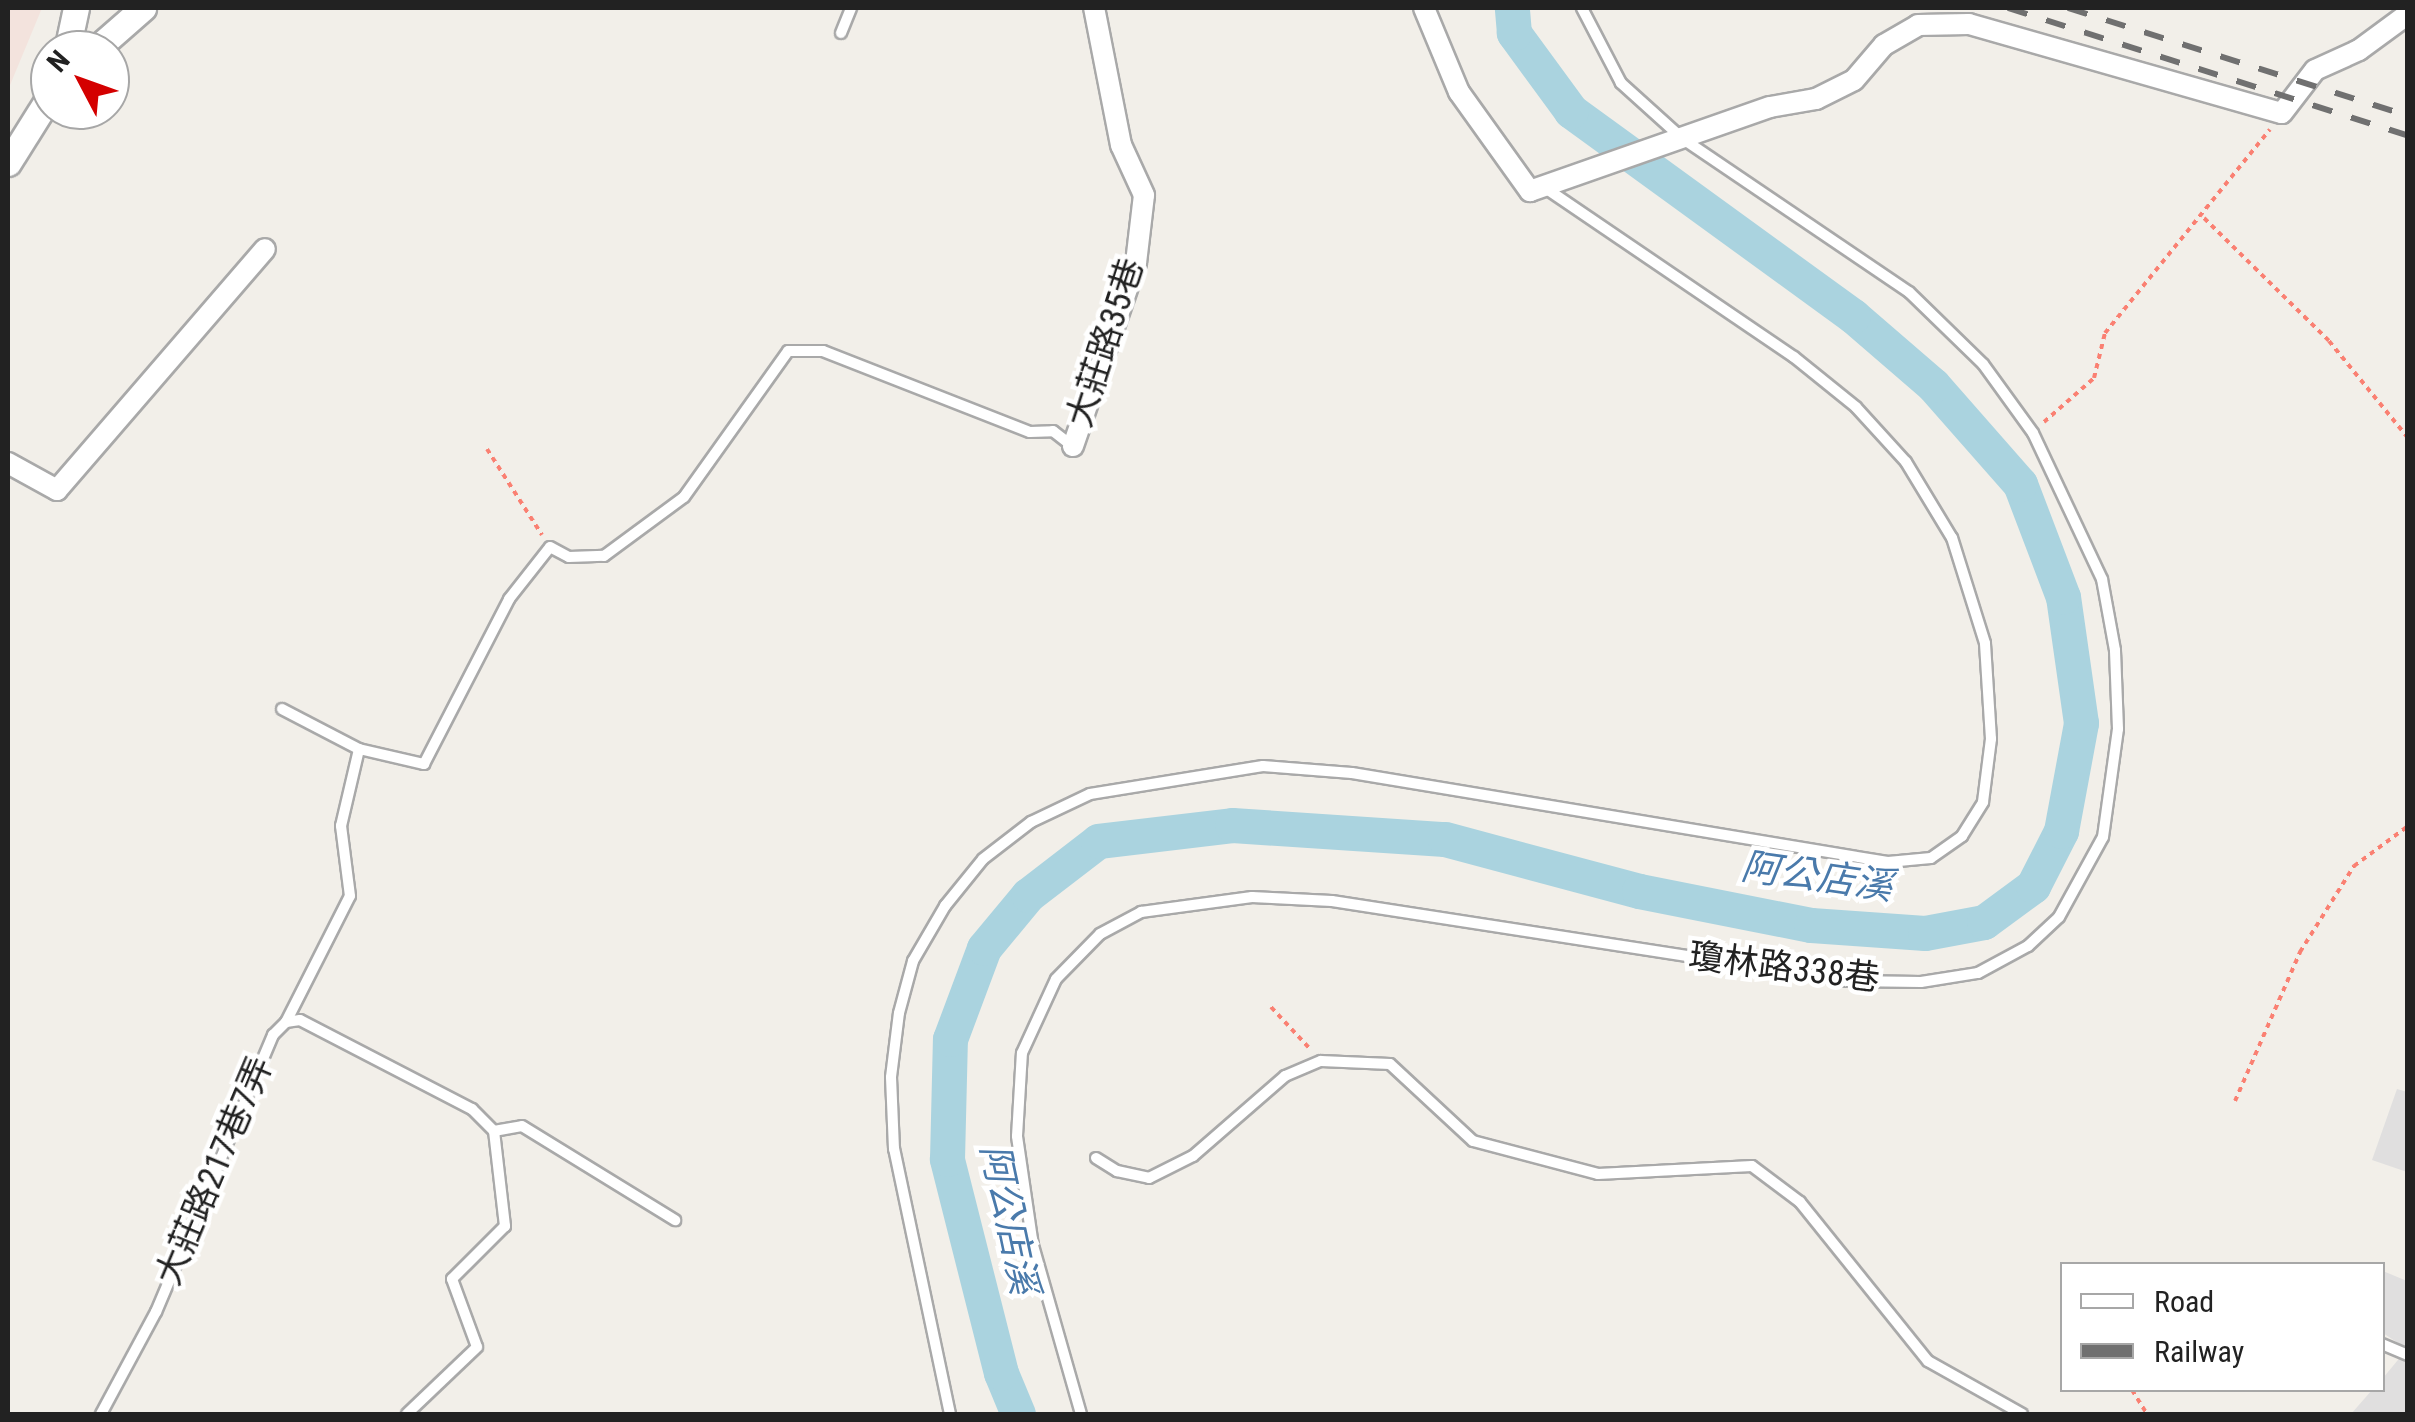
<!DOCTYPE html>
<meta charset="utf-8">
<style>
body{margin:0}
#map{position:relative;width:2415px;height:1422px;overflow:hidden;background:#f2efe9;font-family:"Roboto Condensed","Noto Sans TC",sans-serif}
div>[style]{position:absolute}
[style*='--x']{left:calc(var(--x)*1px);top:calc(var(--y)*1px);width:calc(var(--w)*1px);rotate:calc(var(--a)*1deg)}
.residential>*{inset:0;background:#e0dfdf}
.military>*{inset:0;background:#f3e3dd}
.river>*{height:35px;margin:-17.5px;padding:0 17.5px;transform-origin:17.5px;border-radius:17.5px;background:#aad3df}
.path>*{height:4px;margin-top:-2px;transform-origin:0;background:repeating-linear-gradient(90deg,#fa8072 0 5px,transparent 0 10px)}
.roads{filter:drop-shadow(2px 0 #a9a9a9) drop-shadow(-2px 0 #a9a9a9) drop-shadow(0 2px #a9a9a9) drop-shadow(0 -2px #a9a9a9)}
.service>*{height:10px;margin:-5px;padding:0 5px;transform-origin:5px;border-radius:5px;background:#fff}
.minor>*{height:20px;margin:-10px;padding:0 10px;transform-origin:10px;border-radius:10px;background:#fff}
.tertiary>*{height:25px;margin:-12.5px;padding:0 12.5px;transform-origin:12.5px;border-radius:12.5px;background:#fff}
.rail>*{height:6px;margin-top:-3px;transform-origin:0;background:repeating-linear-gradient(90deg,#707070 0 20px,transparent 0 40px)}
span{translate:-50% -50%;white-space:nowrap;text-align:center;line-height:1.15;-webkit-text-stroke:9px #fff;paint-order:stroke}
.street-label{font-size:35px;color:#222}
.water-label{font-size:38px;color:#4a7aab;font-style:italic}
.frame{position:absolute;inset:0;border:10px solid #222;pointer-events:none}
.legend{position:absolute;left:2060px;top:1262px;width:325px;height:130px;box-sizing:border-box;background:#fff;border:2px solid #a7a7a7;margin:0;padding:12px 18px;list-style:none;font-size:30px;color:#222}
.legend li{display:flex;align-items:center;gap:20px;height:50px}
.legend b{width:50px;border:2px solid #a7a7a7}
.north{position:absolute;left:30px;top:30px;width:100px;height:100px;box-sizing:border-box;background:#fff;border:2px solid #a7a7a7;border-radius:50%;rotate:311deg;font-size:28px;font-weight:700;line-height:40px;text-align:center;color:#222}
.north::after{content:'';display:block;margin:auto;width:35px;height:45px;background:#d40000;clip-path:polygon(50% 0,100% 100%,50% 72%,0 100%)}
</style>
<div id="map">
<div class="residential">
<div style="clip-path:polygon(2397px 1089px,2407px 1092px,2407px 1172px,2372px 1160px)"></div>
<div style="clip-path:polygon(2383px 1271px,2407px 1281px,2407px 1414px,2351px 1414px,2372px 1390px,2382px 1390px,2383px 1378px,2407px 1349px,2383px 1333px)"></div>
</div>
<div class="military">
<div style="clip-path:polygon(8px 8px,42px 8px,8px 90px)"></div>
</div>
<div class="river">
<div style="--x:1018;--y:1414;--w:44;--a:-112.5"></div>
<div style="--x:1001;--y:1373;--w:221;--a:-104.2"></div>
<div style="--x:947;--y:1159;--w:120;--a:-88.6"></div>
<div style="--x:950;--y:1039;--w:97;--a:-69.5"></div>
<div style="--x:984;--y:948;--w:69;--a:-50.3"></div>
<div style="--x:1028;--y:895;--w:88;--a:-37.6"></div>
<div style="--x:1098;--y:841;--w:135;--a:-6.8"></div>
<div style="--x:1232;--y:825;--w:213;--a:3.8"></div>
<div style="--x:1445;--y:839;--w:201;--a:15"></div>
<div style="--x:1639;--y:891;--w:175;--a:11.2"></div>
<div style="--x:1811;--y:925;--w:114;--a:4"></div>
<div style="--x:1925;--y:933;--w:60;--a:-10.6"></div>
<div style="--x:1984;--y:922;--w:61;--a:-36.3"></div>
<div style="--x:2033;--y:886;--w:62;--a:-63"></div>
<div style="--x:2061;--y:831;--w:110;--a:-79.5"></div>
<div style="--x:2081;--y:723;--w:127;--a:-98.1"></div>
<div style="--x:2063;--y:597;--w:121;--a:-110.8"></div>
<div style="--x:2020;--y:484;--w:132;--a:-131.3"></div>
<div style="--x:1933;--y:385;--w:106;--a:-139.2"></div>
<div style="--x:1853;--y:316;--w:349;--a:-144"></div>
<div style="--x:1571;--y:111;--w:97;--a:-126.2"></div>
<div style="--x:1514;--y:33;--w:25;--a:-95"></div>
</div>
<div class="path">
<div style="--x:2204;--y:218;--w:175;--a:44.5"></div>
<div style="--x:2329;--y:341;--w:125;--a:50.8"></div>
<div style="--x:2044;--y:422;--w:67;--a:-41.3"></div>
<div style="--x:2094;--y:378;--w:46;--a:-76.3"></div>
<div style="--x:2105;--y:333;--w:262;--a:-51"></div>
<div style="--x:487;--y:449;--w:102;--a:57.4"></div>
<div style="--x:1271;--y:1007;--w:59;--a:47.1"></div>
<div style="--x:2235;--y:1101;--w:163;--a:-66.4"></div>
<div style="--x:2300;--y:952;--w:102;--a:-57.9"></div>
<div style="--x:2354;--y:866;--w:67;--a:-36.5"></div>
<div style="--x:2132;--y:1390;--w:28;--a:58"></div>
</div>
<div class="roads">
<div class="service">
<div style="--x:841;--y:33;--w:27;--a:-68"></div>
<div style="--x:282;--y:709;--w:87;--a:27.5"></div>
<div style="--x:286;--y:1022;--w:141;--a:-63.1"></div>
<div style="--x:350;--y:896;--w:71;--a:-97.3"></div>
<div style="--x:341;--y:826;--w:79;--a:-76.8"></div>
<div style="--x:359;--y:749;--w:67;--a:13"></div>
<div style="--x:424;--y:764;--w:186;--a:-62.7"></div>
<div style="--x:509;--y:599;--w:66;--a:-51.7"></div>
<div style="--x:550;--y:547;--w:21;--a:28"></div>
<div style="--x:569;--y:557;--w:35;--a:-2"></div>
<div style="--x:604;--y:556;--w:99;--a:-36.4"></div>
<div style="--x:684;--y:497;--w:179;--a:-54.5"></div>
<div style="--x:788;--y:351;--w:35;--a:0"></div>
<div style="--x:823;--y:351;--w:222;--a:21.4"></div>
<div style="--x:1030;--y:432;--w:23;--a:-2"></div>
<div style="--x:1053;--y:431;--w:24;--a:38"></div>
<div style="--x:494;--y:1131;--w:28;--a:-10"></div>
<div style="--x:522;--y:1126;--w:180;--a:31.6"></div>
<div style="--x:1096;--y:1158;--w:25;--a:32"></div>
<div style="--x:1117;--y:1171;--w:33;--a:12"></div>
<div style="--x:1149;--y:1178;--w:49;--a:-26.6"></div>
<div style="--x:1193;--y:1156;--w:122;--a:-41"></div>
<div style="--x:1285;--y:1076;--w:39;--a:-23"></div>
<div style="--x:1321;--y:1061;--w:69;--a:2.5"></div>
<div style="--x:1390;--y:1064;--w:113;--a:42.9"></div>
<div style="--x:1473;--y:1141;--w:129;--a:14.8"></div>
<div style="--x:1598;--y:1174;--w:154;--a:-3"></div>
<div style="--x:1752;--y:1166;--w:60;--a:36.9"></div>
<div style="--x:1800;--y:1202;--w:204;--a:51.2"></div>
<div style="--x:1928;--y:1361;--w:108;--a:29.4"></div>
<div style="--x:2382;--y:1344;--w:28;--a:23"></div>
<div style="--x:101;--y:1414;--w:116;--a:-61.7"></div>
<div style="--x:156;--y:1312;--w:301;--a:-67.1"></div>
<div style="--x:273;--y:1035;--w:18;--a:-45"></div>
<div style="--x:286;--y:1022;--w:14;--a:-8"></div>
<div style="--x:300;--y:1020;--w:194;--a:27.4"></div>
<div style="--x:472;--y:1109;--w:31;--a:45"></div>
<div style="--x:494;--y:1131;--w:96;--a:83.4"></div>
<div style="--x:505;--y:1226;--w:75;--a:135"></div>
<div style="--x:452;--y:1279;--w:72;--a:69.8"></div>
<div style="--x:477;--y:1347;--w:97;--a:136.3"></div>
<div style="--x:950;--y:1414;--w:271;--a:-101.9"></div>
<div style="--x:894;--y:1149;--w:72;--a:-92.4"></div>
<div style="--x:891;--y:1077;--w:64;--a:-82.9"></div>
<div style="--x:899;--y:1013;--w:54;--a:-74.9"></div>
<div style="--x:913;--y:961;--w:64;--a:-59.8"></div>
<div style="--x:945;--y:906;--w:60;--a:-51"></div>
<div style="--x:983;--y:859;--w:61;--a:-37.6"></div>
<div style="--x:1031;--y:822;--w:65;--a:-25.4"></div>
<div style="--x:1090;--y:794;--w:175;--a:-9.2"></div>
<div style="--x:1263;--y:766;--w:89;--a:4.5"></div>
<div style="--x:1352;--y:773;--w:543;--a:9.43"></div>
<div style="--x:1888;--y:862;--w:43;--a:-5.3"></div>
<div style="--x:1931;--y:858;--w:38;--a:-35"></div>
<div style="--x:1962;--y:836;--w:40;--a:-58"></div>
<div style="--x:1983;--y:802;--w:64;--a:-82.8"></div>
<div style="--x:1991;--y:739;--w:96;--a:-93.6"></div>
<div style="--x:1985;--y:643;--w:110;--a:-107.4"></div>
<div style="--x:1952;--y:538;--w:89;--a:-121.2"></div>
<div style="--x:1906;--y:462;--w:74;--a:-132.3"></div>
<div style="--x:1856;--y:407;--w:80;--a:-141.1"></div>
<div style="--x:1794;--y:357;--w:301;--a:-145.8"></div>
<div style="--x:1081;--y:1414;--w:175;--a:-105.9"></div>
<div style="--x:1033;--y:1246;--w:111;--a:-98.3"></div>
<div style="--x:1017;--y:1136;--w:83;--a:-86.6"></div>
<div style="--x:1022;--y:1053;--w:81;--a:-65.3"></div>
<div style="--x:1056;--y:979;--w:63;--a:-45.6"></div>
<div style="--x:1100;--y:934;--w:47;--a:-28.2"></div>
<div style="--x:1141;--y:912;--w:112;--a:-7.7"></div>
<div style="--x:1252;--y:897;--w:80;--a:2.9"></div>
<div style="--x:1332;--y:901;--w:522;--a:8.81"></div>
<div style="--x:1848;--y:981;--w:73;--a:0.8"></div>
<div style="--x:1921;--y:982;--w:58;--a:-9"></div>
<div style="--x:1978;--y:973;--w:57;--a:-28.4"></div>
<div style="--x:2028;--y:946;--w:42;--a:-43.1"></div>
<div style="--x:2059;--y:917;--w:91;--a:-61.2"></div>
<div style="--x:2103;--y:837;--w:109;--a:-82.1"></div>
<div style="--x:2118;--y:729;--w:79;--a:-92.2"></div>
<div style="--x:2115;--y:650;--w:72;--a:-100.4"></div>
<div style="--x:2102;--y:579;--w:161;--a:-115.3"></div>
<div style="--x:2033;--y:433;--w:85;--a:-125.9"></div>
<div style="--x:1983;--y:364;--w:103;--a:-135.8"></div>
<div style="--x:1909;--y:292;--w:273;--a:-145.9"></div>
<div style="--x:1683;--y:139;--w:84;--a:-137.9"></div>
<div style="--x:1621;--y:83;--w:85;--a:-117.5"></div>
</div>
<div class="minor">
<div style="--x:1424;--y:8;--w:91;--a:67.4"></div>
<div style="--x:1459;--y:92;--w:122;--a:54.4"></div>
<div style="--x:1530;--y:191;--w:254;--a:-19.3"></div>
<div style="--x:1770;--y:107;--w:47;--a:-9.9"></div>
<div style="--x:1816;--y:99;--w:42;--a:-26.6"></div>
<div style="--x:1854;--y:80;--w:46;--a:-49.4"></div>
<div style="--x:1884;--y:45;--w:39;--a:-30"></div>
<div style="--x:1918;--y:25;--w:51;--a:-1.1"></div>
<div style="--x:1969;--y:24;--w:325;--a:15.9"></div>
<div style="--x:2282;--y:113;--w:54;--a:-52.5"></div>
<div style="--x:2315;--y:70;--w:48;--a:-24.4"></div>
<div style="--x:2359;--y:50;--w:61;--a:-36.3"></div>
<div style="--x:1073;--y:446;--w:194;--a:-71"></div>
<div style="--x:1136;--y:263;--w:68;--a:-83.3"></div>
<div style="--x:1144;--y:195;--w:55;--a:-114.7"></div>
<div style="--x:1121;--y:145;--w:140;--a:-101.1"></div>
<div style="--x:8;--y:463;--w:56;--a:28.9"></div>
<div style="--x:57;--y:490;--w:318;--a:-49.2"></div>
</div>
<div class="tertiary">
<div style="--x:67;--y:50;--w:43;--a:-77.9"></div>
<div style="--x:95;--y:50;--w:64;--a:-41.2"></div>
<div style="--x:8;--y:163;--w:79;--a:-57.9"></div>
</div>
</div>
<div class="rail">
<div style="--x:2008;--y:8;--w:420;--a:17.7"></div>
<div style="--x:2068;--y:8;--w:357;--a:17.6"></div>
</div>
<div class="street-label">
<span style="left:1106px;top:343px;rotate:-72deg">大莊路35巷</span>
<span style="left:1784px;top:968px;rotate:7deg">瓊林路338巷</span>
<span style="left:215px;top:1171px;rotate:-67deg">大莊路217巷7弄</span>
</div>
<div class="water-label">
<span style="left:1817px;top:877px;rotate:8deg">阿公店溪</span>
<span style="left:1009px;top:1219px;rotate:78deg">阿公店溪</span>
</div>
<div class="frame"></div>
<ul class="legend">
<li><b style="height:12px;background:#fff"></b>Road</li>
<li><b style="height:12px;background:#707070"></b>Railway</li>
</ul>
<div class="north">N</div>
</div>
